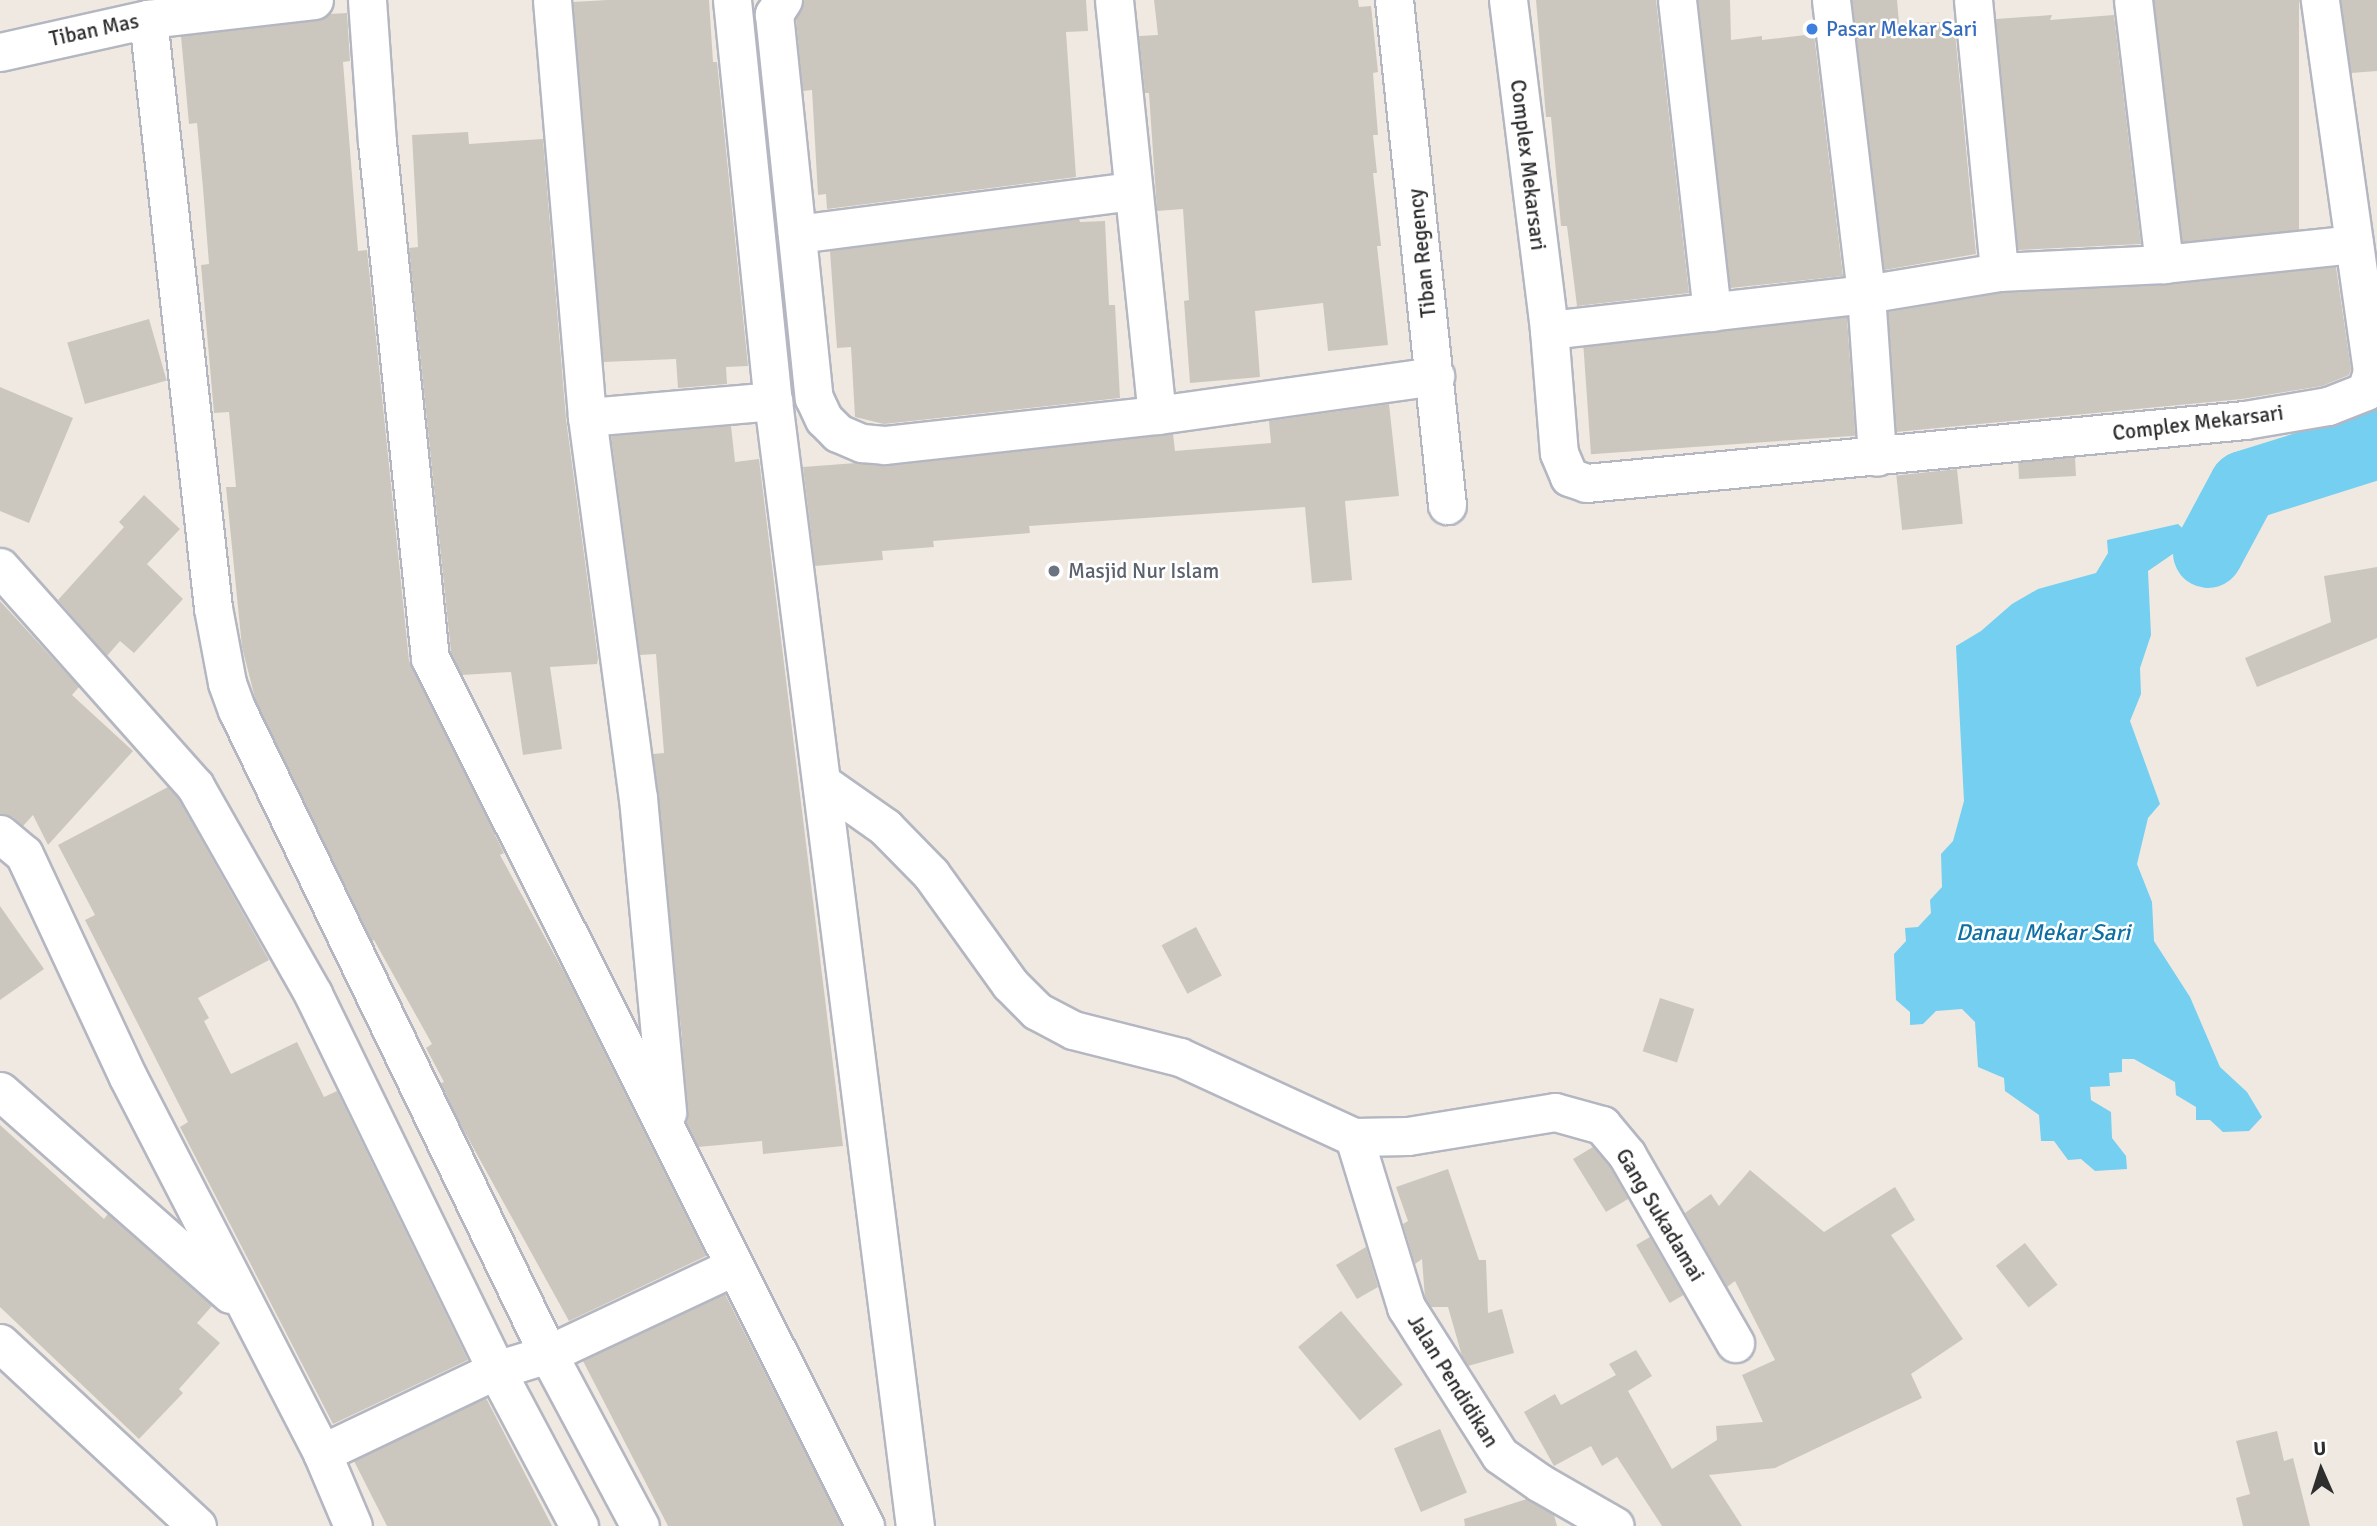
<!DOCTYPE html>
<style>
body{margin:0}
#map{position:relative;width:2377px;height:1526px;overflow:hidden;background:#efe9e1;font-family:Signika,sans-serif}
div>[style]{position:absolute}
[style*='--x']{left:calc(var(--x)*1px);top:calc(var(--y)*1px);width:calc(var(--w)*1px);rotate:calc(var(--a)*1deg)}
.water>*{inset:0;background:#75cff0}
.river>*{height:70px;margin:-35px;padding:0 35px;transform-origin:35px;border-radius:35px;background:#75cff0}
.building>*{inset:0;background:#cbc7bf;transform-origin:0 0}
.roads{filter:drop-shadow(2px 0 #b4b7c1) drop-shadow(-2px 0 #b4b7c1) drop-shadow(0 2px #b4b7c1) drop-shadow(0 -2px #b4b7c1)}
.minor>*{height:37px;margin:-18.5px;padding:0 18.5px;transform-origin:18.5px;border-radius:18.5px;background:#fff}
.dots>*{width:19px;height:19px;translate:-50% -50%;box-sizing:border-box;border:4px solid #fff;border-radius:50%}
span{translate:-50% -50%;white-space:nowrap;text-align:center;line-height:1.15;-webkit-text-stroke:5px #fff;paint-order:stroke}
.shop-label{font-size:21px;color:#366cbe}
.left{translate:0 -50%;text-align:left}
.street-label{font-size:21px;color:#2e2e2e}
.worship-label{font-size:21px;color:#5b616d}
.water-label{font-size:23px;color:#0d6fa3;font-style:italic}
.north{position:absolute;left:2286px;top:1435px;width:70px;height:70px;-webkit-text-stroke:5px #fff;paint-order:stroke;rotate:357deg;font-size:19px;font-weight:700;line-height:28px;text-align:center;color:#2e2e2e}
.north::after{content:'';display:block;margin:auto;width:24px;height:32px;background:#2e2e2e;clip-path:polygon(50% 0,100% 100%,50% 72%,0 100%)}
</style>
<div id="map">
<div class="water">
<div style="clip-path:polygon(2178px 524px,2208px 553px,2180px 549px,2148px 571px,2151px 635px,2140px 668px,2141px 694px,2130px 721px,2160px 804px,2148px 818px,2137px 864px,2152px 902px,2154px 941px,2190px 997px,2220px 1067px,2247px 1092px,2262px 1117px,2249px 1131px,2223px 1132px,2210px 1120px,2196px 1120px,2196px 1107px,2176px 1095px,2175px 1082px,2134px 1059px,2122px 1059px,2122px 1072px,2109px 1073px,2110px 1086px,2090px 1087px,2091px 1100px,2111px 1112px,2112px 1138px,2126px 1156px,2127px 1169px,2095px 1171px,2081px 1159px,2068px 1160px,2054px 1141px,2041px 1141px,2039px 1115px,2005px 1091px,2004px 1078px,1978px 1067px,1975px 1022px,1962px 1009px,1936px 1011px,1923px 1024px,1910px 1025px,1910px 1012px,1896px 1000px,1894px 954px,1906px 941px,1905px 928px,1918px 927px,1931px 913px,1930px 900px,1942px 887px,1941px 854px,1953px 841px,1964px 801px,1956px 646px,1981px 631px,2012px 604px,2038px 589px,2096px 573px,2108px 553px,2107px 540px)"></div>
</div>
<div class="river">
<div style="--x:2208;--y:553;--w:76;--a:-61.8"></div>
<div style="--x:2244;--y:486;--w:139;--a:-17.5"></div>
</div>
<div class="building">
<div style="clip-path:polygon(607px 0,709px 0,713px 62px,717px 62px,748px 366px,726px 367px,727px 384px,678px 388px,676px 359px,603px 362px,573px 2px)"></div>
<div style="clip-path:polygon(804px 0,1086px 0,1088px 31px,1066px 32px,1076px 177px,827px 209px,826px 194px,818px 195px,812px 90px,803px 91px,796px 19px)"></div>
<div style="clip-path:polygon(1154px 0,1358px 0,1359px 7px,1371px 6px,1378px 72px,1373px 73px,1378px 135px,1373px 135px,1377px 173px,1373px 173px,1381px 246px,1377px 246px,1388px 345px,1328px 351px,1323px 303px,1255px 311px,1260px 377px,1190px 383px,1184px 301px,1189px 300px,1183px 209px,1157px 211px,1149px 93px,1145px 93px,1139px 36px,1158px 35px)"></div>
<div style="clip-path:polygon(1536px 0,1656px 0,1689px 293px,1577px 306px,1567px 226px,1561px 226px,1551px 117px,1546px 117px)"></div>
<div style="clip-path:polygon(1698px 0,1730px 0,1731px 40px,1762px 36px,1762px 40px,1814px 34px,1843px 276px,1730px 288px)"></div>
<div style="clip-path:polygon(1852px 0,1897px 0,1899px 23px,1954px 22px,1976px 254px,1884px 270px)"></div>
<div style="left:2154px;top:0;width:145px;height:243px"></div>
<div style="clip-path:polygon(2341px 0,2377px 0,2377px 71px,2351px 73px)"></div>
<div style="clip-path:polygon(347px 13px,350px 61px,343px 62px,358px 251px,367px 250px,409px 661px,504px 853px,500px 855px,565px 974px,706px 1256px,569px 1321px,458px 1120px,441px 1083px,444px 1082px,426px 1048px,432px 1044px,374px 940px,372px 941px,256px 702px,242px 647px,226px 487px,236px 487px,229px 412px,214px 413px,201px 265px,209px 264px,203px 188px,197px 123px,189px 124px,181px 36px,316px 21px,329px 14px)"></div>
<div style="clip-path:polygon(2052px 15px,2050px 20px,2114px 15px,2141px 244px,2018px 250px,1996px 19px)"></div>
<div style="clip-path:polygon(468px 132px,469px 144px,543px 139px,566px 419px,598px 659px,597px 664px,550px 667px,562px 749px,523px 755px,511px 672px,462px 675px,451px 652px,409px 248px,418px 247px,412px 135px)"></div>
<div style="clip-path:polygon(1079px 219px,1080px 222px,1105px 221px,1109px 305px,1115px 305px,1120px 398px,884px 424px,855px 417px,851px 347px,837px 348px,830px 251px)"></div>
<div style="clip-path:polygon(2336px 267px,2351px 369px,2349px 375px,2322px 386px,2242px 399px,1896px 432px,1888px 312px,2001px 293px,2166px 285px)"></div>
<div style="left:1847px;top:317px;width:119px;height:265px;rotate:86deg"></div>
<div style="left:149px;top:319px;width:64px;height:85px;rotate:74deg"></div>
<div style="clip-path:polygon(0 387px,73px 418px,29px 523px,0 511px)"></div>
<div style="clip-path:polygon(1389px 404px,1399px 496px,1345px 501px,1352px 580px,1312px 583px,1305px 507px,1029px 526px,1030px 533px,933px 541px,934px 547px,882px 551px,883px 560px,815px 566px,803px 467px,856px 463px,886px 466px,1173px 434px,1175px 451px,1271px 443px,1269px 421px)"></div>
<div style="clip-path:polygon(731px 426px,735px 462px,759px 459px,843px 1146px,763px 1154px,762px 1141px,698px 1147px,686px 1122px,682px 1039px,653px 754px,664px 753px,656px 654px,640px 655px,611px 436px)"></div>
<div style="left:2075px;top:457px;width:19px;height:57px;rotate:87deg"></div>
<div style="left:1957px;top:469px;width:55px;height:61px;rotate:84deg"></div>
<div style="clip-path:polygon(144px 495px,180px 529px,147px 564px,183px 599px,134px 653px,120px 641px,107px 656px,58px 600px,124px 527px,119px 522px)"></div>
<div style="clip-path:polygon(2377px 567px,2377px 638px,2257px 687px,2245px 658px,2331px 622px,2324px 576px)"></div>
<div style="clip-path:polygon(0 601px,79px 687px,72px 695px,133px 751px,48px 845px,33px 815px,23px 826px,13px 817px,0 814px)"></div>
<div style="clip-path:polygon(168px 787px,178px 798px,269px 960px,198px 998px,209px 1018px,204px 1021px,231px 1074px,297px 1042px,324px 1097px,337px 1091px,468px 1360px,333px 1424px,180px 1127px,188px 1122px,85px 920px,95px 915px,58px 845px)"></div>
<div style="clip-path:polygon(0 906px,44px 969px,0 1000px)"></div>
<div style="left:1196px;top:927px;width:55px;height:39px;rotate:62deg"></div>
<div style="left:1660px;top:998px;width:36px;height:56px;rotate:18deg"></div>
<div style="clip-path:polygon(0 1125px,104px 1219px,108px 1214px,212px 1306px,197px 1323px,220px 1343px,179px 1389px,183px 1393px,139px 1439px,0 1307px)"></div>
<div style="clip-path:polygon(1593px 1147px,1610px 1167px,1628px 1199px,1606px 1212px,1573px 1159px)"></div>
<div style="clip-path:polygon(1448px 1169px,1479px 1260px,1486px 1260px,1488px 1313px,1502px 1309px,1514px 1353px,1468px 1366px,1462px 1356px,1448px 1307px,1431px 1307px,1425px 1298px,1422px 1259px,1415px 1264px,1403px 1224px,1408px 1221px,1396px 1187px)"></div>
<div style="clip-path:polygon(1750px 1170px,1824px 1232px,1895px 1187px,1915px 1220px,1891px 1235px,1963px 1339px,1911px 1374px,1922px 1398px,1775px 1468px,1709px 1475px,1742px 1526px,1662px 1526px,1617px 1457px,1602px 1466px,1591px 1446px,1554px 1466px,1524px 1412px,1555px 1394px,1561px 1405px,1616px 1375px,1609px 1364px,1636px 1350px,1652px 1376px,1628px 1391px,1672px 1469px,1717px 1440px,1716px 1426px,1763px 1422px,1742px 1375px,1775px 1360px,1735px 1281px,1727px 1287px,1685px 1213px,1711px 1194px,1719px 1206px)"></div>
<div style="left:1650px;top:1237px;width:67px;height:16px;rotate:60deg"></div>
<div style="left:2025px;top:1243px;width:53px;height:37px;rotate:52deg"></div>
<div style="clip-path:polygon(1366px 1247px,1378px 1287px,1357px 1299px,1336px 1265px)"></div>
<div style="clip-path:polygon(725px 1294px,842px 1526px,668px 1526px,583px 1361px)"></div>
<div style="left:1341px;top:1311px;width:96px;height:56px;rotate:50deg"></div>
<div style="clip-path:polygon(486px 1398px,552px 1526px,387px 1526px,354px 1461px)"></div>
<div style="left:1440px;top:1429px;width:69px;height:50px;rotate:67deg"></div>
<div style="clip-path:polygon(2277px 1431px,2284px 1461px,2293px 1458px,2310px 1526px,2243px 1526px,2236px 1498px,2250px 1494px,2236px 1441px)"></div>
<div style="clip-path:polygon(1527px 1499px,1554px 1515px,1557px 1526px,1465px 1526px,1464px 1519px)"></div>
</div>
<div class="roads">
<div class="minor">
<div style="--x:367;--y:0;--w:142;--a:86"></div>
<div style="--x:377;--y:142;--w:519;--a:84.14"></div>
<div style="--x:430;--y:658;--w:971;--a:63.38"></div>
<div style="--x:552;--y:0;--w:418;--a:85.2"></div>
<div style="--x:587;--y:417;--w:384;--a:82.4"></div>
<div style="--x:638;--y:798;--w:316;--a:84.7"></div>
<div style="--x:732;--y:0;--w:403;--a:84.2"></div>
<div style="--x:773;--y:401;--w:1134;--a:82.81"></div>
<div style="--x:783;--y:0;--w:17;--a:123"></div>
<div style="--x:774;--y:14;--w:386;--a:84.1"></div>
<div style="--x:814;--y:398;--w:23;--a:65"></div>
<div style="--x:824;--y:419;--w:20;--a:45"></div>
<div style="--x:838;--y:433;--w:26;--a:23"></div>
<div style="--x:862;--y:443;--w:22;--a:5"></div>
<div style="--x:884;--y:445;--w:275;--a:-6.3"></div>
<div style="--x:1157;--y:415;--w:281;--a:-8"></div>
<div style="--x:1114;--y:0;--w:417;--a:84.1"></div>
<div style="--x:1394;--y:0;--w:508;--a:84.01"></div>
<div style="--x:1508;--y:0;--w:333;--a:82.9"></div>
<div style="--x:1549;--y:330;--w:123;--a:85.4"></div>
<div style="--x:1559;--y:453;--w:26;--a:67"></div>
<div style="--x:1569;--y:477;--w:18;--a:19"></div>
<div style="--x:1586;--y:483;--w:662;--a:-5.46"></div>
<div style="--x:2245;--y:420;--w:84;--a:-9.6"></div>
<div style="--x:2328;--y:406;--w:41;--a:-21.5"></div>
<div style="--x:2366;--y:391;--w:21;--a:-73"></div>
<div style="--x:2372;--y:371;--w:375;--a:-98"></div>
<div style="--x:1677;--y:0;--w:314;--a:83.6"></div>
<div style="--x:1831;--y:0;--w:296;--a:83.2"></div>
<div style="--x:1866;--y:294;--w:163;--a:86.1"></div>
<div style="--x:1973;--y:0;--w:273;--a:84.5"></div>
<div style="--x:2133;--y:0;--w:266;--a:83.3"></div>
<div style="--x:148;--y:19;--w:593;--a:83.7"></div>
<div style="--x:213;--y:608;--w:76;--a:79.4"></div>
<div style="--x:227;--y:683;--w:29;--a:70"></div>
<div style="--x:237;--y:710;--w:715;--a:64.22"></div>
<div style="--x:548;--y:1354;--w:195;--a:61.9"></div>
<div style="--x:0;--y:52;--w:152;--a:-12.6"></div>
<div style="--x:148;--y:19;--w:167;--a:-6.5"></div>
<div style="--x:797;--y:234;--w:338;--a:-7.3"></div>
<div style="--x:1549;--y:330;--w:319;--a:-6.5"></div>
<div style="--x:1866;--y:294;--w:135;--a:-9.4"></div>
<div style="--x:1999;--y:272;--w:165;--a:-2.8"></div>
<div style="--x:2164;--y:264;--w:191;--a:-6"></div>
<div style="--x:587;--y:417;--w:187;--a:-4.9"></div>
<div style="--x:0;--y:567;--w:293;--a:48.3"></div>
<div style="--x:195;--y:786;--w:239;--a:60.4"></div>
<div style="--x:313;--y:994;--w:418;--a:64"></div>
<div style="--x:496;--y:1370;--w:177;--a:62"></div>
<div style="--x:824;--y:784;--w:75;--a:35.2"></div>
<div style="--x:885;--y:827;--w:66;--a:45.6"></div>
<div style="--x:931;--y:874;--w:135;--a:54.3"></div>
<div style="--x:1010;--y:984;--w:38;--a:45"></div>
<div style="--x:1037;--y:1011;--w:41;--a:27.8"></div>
<div style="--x:1073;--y:1030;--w:110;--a:14.2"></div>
<div style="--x:1180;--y:1057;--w:192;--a:24.7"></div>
<div style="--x:1354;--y:1137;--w:54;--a:-1.1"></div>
<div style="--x:1408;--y:1136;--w:149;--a:-9.3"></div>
<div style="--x:1555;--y:1112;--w:49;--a:15.5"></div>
<div style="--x:1602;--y:1125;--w:39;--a:50"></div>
<div style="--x:1627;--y:1155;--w:217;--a:60.1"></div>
<div style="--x:0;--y:834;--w:31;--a:40"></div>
<div style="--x:24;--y:854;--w:246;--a:65"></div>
<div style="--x:128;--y:1077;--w:423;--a:62.7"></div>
<div style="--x:322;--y:1453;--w:79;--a:67"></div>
<div style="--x:0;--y:1091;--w:307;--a:41.4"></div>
<div style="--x:1354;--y:1137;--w:178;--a:73"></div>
<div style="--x:1406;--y:1307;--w:175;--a:57.6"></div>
<div style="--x:1500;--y:1455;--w:49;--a:35"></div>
<div style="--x:1540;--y:1483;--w:86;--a:29.8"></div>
<div style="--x:0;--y:1343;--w:269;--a:42.9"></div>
<div style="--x:322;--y:1453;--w:193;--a:-25.5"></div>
<div style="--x:496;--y:1370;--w:54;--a:-17.1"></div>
<div style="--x:548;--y:1354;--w:204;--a:-25.2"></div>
</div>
</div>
<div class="dots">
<div style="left:1812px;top:29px;background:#3f7fe0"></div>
<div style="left:1054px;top:571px;background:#6b7280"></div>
</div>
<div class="shop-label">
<span class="left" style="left:1826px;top:29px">Pasar Mekar Sari</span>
</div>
<div class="street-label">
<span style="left:94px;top:30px;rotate:-12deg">Tiban Mas</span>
<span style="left:1528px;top:165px;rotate:83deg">Complex Mekarsari</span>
<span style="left:1422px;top:253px;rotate:-96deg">Tiban Regency</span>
<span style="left:2198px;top:423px;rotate:-7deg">Complex Mekarsari</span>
<span style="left:1660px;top:1215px;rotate:59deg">Gang Sukadamai</span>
<span style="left:1453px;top:1381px;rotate:58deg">Jalan Pendidikan</span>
</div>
<div class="worship-label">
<span class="left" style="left:1068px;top:571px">Masjid Nur Islam</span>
</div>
<div class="water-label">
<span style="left:2043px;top:933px">Danau Mekar Sari</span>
</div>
<div class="north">U</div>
</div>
